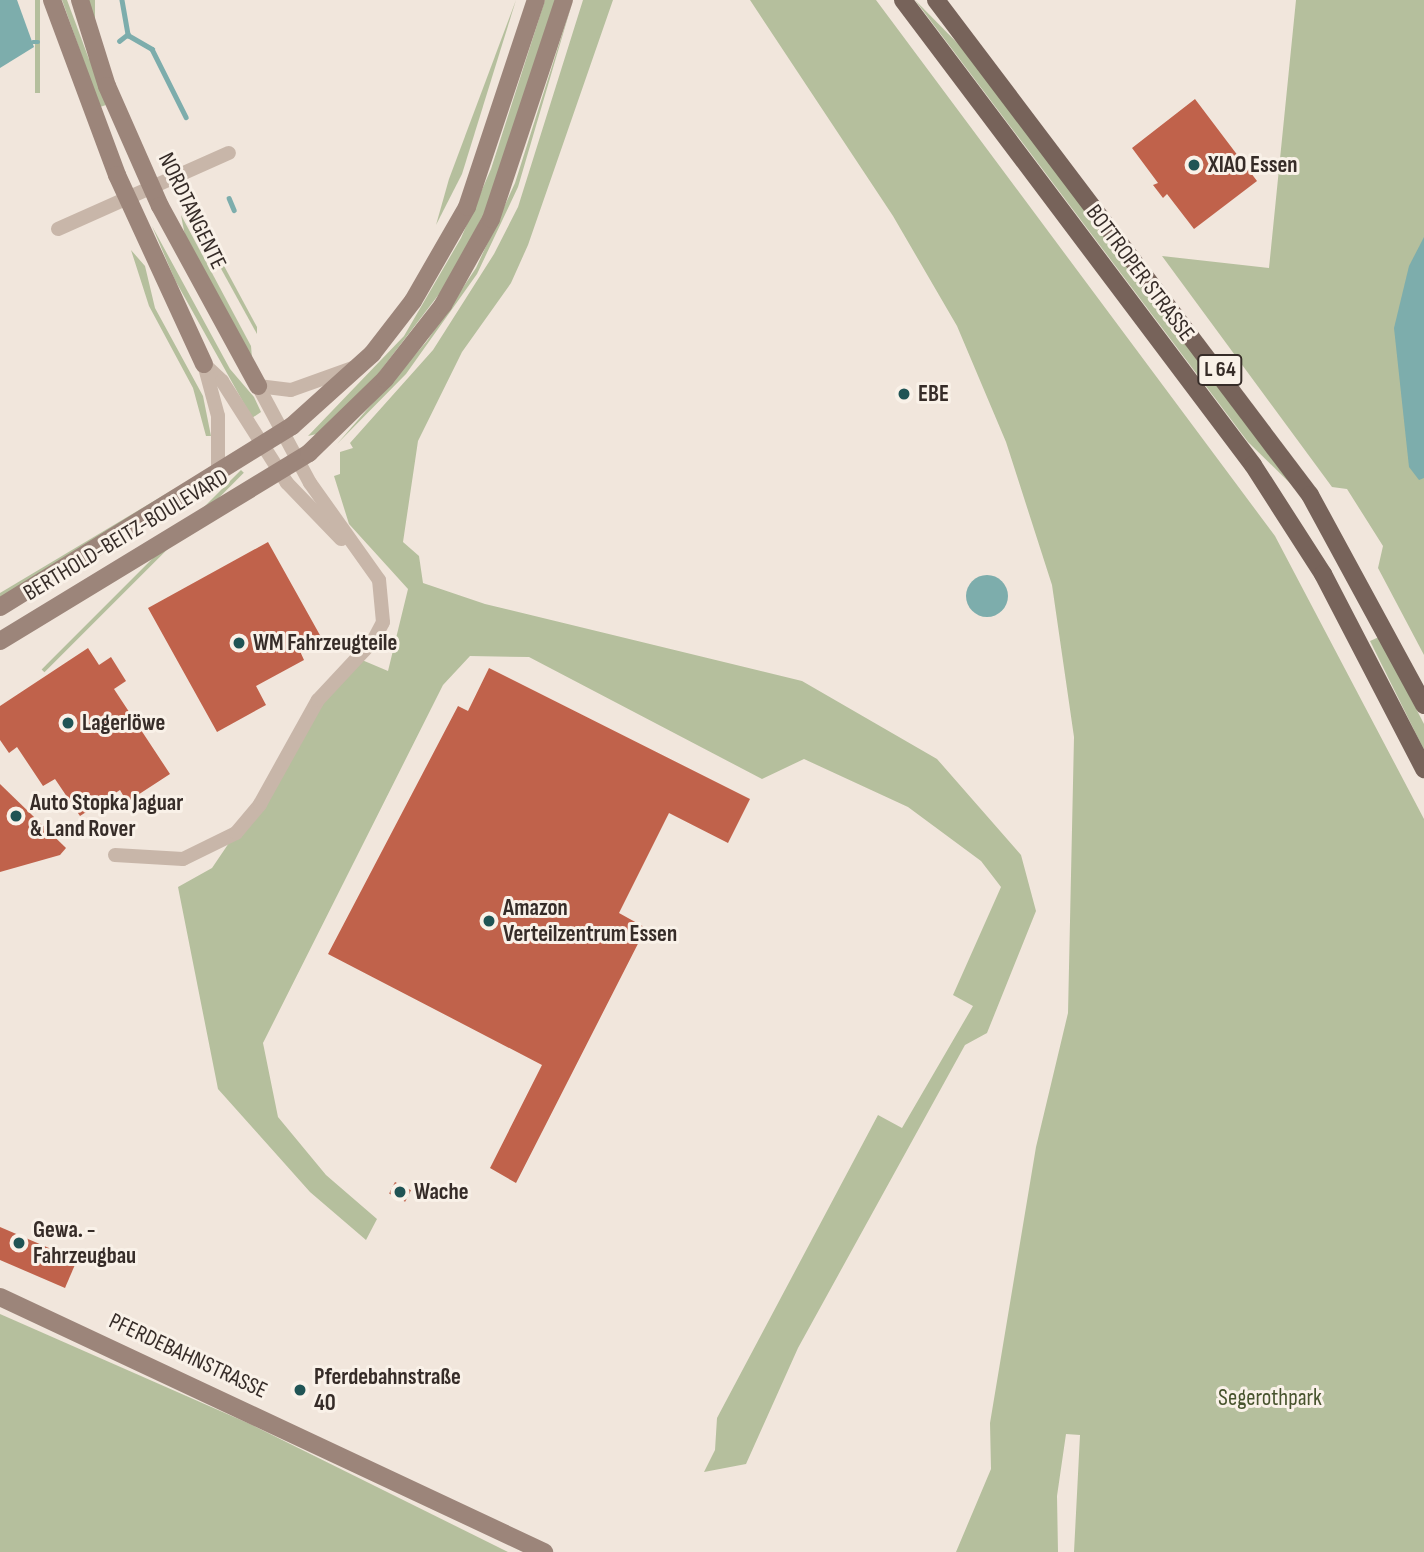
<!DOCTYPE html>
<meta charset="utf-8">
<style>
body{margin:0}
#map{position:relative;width:1424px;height:1552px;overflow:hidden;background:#f1e6dc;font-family:"Sofia Sans Condensed",sans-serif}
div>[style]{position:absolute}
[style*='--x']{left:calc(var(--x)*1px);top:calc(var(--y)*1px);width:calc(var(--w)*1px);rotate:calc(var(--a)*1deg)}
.green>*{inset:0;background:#b5bf9d;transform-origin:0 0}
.water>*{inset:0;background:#7dadac}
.round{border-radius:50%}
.stream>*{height:4.5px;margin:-2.25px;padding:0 2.25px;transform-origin:2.25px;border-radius:2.25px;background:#7dadac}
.building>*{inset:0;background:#c0624b;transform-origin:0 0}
.street>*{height:14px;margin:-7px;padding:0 7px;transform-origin:7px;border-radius:7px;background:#c8b6a9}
.secondary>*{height:18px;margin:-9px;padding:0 9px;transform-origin:9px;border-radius:9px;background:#9c857a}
.primary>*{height:18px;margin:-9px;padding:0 9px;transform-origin:9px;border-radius:9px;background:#77635a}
.dots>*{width:19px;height:19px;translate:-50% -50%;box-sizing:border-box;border:4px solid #f9f1e8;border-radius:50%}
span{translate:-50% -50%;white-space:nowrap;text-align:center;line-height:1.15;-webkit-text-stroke:6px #f9f1e8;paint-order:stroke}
.shield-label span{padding:2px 5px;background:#f9f1e8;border:2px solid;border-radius:5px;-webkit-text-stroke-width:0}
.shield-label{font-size:21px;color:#362c28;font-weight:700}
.poi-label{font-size:23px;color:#362c28;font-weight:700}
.left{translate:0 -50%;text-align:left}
.street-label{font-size:23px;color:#362c28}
.park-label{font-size:23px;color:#47532d}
</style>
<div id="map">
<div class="green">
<div style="left:35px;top:0;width:5px;height:93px"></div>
<div style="clip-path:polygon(62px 0,67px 0,106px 105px,100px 107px)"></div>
<div style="left:89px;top:0;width:6px;height:87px"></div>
<div style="clip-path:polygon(516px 0,462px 174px,436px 225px,449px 179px)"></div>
<div style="clip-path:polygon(545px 0,556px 0,488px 206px,446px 285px,371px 383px,321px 433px,308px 436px,404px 336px,461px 238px,491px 169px)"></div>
<div style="clip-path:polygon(573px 0,518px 187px,477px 274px,406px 374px,337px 444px,427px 341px,476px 268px,515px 183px)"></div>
<div style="clip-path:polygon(583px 0,613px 0,528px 245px,511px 283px,462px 352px,418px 441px,403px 542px,419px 556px,423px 583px,485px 604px,802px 681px,937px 759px,1021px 855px,1036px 911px,987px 1033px,965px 1045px,798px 1348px,746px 1464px,704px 1472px,715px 1450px,717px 1418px,878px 1115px,902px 1128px,973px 1006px,953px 995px,1001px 887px,981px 861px,908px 807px,804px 759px,762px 779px,529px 657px,470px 656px,443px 685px,263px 1043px,278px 1117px,326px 1175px,377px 1219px,366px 1240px,310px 1192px,218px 1089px,178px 887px,212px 868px,332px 691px,362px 660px,388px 671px,408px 589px,349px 524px,334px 476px,340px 474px,340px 452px,353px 448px,350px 443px,433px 350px,494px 254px,518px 207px)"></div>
<div style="clip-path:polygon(750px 0,876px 0,1275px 536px,1424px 819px,1424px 1552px,1074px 1552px,1080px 1435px,1066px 1434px,1057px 1496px,1058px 1552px,956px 1552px,991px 1469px,990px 1423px,1036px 1147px,1068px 1013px,1074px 737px,1052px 585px,1006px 442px,957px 326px,893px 216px)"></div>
<div style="clip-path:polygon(915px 0,976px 62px,1293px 486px,1248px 442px)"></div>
<div style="clip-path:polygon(1296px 0,1424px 0,1424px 655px,1378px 568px,1383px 546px,1347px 489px,1332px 487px,1162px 256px,1269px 268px)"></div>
<div style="clip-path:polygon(195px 212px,257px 327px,257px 334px,203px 236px)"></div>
<div style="clip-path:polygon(181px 215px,251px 346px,252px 358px,185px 236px)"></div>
<div style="clip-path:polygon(152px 226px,230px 369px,254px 397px,261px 412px,252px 418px,175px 280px)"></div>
<div style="clip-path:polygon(131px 250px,145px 266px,155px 308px,203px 396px,211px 436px,206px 436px,193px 388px,149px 306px)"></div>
<div style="left:241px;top:470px;width:4px;height:282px;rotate:45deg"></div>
<div style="clip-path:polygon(179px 486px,0 598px,0 593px)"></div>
<div style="clip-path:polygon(1379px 637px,1424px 724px,1424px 750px,1370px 641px)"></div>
<div style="clip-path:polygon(0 1314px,250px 1424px,508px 1552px,0 1552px)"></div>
</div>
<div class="water">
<div style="clip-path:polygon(0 0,17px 0,34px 47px,0 68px)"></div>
<div style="clip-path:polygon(1424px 237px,1424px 478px,1419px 480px,1409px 467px,1394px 328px,1409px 266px)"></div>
<div class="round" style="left:966px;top:575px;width:42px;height:42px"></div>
</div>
<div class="stream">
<div style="--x:122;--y:0;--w:36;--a:80"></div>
<div style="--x:128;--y:35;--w:28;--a:30"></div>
<div style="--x:152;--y:49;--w:76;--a:63.4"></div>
<div style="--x:119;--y:41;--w:11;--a:-38"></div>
<div style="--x:33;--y:42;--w:5;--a:0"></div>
<div style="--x:229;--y:198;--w:13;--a:67"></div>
</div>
<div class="building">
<div style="clip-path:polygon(1195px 99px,1257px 181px,1194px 229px,1167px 194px,1163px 198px,1153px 185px,1158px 183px,1132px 148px)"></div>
<div style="clip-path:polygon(268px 542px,321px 637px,299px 649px,304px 660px,256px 686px,266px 705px,217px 732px,148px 608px)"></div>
<div style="clip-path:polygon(88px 648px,99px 665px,111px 657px,126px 681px,114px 689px,170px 774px,127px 802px,120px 790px,80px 816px,55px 779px,43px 786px,17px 747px,9px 753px,0 740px,0 706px)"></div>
<div style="clip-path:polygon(489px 668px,750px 799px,728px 843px,669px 813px,619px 913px,646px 928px,516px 1183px,490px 1168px,542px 1065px,328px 954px,458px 706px,468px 711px)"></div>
<div style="clip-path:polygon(0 784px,66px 848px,60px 855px,0 872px)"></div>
<div style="left:395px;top:1182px;width:18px;height:13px;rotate:27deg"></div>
<div style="clip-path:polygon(0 1227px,77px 1260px,65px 1288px,0 1260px)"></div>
</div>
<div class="street">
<div style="--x:58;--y:229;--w:187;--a:-24"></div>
<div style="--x:204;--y:364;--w:25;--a:43"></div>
<div style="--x:222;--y:381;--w:121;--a:57.5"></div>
<div style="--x:287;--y:483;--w:78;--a:46"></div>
<div style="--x:204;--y:364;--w:54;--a:74.9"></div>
<div style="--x:218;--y:416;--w:57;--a:90"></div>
<div style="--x:258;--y:386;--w:33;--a:7"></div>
<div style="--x:291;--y:390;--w:71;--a:-19.7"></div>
<div style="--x:115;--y:855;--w:68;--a:3.4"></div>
<div style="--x:183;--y:859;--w:59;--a:-26.1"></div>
<div style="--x:236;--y:833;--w:38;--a:-50"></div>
<div style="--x:260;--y:804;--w:119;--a:-60.9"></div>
<div style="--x:318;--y:700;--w:81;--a:-47"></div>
<div style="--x:373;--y:641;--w:21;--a:-62"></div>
<div style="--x:383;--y:622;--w:42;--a:-95.4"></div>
<div style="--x:379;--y:580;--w:119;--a:-125.4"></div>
<div style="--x:310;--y:483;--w:110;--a:-118.2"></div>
</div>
<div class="secondary">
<div style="--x:52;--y:0;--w:187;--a:69.6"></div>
<div style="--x:117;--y:175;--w:208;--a:65.3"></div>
<div style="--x:80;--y:0;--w:90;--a:72.6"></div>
<div style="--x:107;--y:86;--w:131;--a:66.2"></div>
<div style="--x:160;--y:206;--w:205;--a:61.4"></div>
<div style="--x:0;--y:607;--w:344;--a:-31.8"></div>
<div style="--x:292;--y:426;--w:108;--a:-42"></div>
<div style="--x:372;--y:354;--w:67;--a:-52.3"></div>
<div style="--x:413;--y:301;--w:108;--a:-60.1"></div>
<div style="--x:467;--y:207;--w:218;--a:-71.6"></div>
<div style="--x:0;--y:641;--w:362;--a:-31.3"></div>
<div style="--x:309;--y:453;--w:106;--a:-44.2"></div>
<div style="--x:385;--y:379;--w:94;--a:-51.9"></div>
<div style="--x:443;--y:305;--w:98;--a:-60.8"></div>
<div style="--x:491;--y:219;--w:231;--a:-71.6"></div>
<div style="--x:0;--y:1297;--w:601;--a:25.11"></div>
</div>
<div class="primary">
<div style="--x:903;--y:0;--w:582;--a:53.03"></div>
<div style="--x:1253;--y:465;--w:130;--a:57.3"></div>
<div style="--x:1323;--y:574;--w:220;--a:62.6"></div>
<div style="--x:936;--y:0;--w:620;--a:52.93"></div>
<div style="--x:1310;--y:495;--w:239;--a:61.5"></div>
</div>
<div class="dots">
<div style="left:1194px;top:165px;background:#205455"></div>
<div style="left:904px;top:394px;background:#205455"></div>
<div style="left:239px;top:643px;background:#205455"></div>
<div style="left:68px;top:723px;background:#205455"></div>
<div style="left:16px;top:816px;background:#205455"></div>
<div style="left:489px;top:921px;background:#205455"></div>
<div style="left:400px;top:1192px;background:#205455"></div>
<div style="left:19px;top:1243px;background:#205455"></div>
<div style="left:300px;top:1390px;background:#205455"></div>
</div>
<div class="shield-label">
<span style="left:1220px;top:370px">L 64</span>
</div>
<div class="poi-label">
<span class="left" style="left:1208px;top:165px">XIAO Essen</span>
<span class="left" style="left:918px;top:394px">EBE</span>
<span class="left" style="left:253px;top:643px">WM Fahrzeugteile</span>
<span class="left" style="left:82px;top:723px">Lagerlöwe</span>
<span class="left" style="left:30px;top:816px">Auto Stopka Jaguar<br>&amp; Land Rover</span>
<span class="left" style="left:503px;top:921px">Amazon<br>Verteilzentrum Essen</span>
<span class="left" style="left:414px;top:1192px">Wache</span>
<span class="left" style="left:33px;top:1243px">Gewa. -<br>Fahrzeugbau</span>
<span class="left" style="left:314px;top:1390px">Pferdebahnstraße<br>40</span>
</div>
<div class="street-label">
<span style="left:192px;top:211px;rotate:64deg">NORDTANGENTE</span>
<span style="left:1140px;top:273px;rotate:53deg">BOTTROPER STRASSE</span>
<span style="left:126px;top:535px;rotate:-31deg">BERTHOLD-BEITZ-BOULEVARD</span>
<span style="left:188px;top:1356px;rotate:25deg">PFERDEBAHNSTRASSE</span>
</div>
<div class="park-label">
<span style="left:1270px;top:1398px">Segerothpark</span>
</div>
</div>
